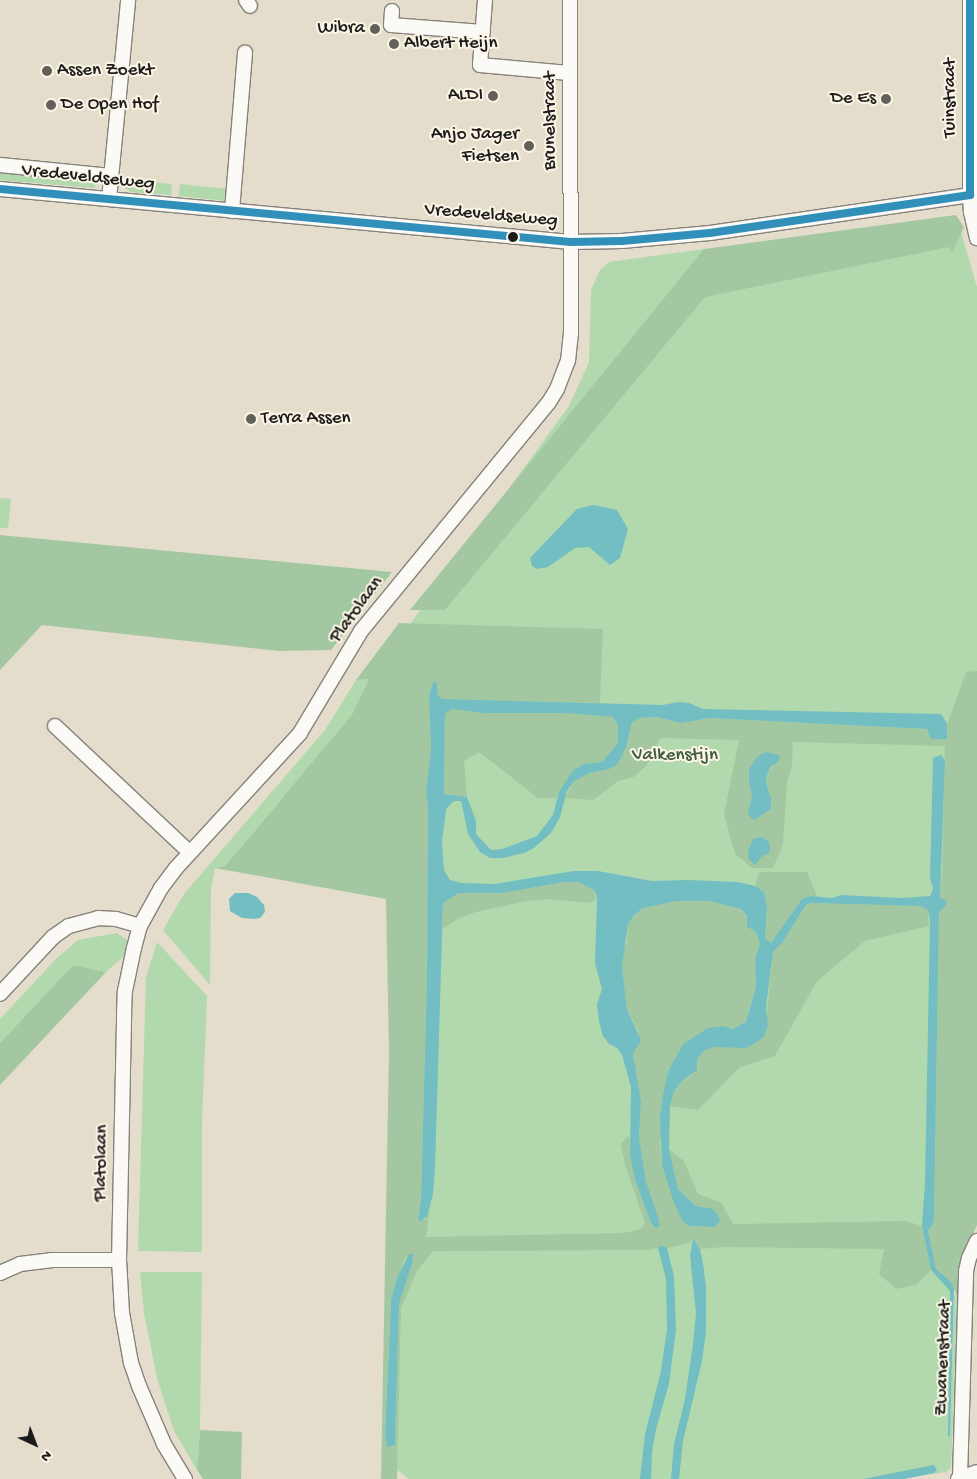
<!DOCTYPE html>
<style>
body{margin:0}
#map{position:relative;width:977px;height:1479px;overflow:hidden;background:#e4ddcc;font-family:"Gochi Hand",sans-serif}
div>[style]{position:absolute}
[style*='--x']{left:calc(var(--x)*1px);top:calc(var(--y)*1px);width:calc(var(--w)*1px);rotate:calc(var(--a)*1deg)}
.green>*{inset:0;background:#b1d9ad;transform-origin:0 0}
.forest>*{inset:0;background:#a3c8a1}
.water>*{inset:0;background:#73bec2}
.roads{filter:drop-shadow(1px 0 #86837a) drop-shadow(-1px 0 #86837a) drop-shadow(0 1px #86837a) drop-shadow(0 -1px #86837a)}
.street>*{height:14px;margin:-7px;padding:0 7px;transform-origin:7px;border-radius:7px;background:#fbfaf7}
.bus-1>*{height:8px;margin:-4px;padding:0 4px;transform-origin:4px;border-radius:4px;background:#3090ba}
.dots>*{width:14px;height:14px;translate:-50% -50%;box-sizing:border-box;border:2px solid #fcf5e5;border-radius:50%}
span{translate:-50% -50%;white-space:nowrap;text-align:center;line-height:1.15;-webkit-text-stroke:4px #fcf5e5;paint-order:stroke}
.poi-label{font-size:19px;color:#1c1c1c}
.right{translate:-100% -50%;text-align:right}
.left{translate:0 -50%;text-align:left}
.street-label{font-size:19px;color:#1c1c1c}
.park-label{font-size:19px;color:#415d46}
.north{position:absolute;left:10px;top:1419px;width:50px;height:50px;-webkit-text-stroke:4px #fcf5e5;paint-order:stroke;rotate:137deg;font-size:14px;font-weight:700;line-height:20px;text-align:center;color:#1c1c1c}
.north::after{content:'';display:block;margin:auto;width:18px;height:22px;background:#1c1c1c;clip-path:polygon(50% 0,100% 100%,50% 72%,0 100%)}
</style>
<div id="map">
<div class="green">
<div style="clip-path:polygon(0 172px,94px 181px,96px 186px,94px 188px,0 180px)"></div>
<div style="clip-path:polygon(121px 179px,172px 184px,171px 195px,131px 192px,124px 187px)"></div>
<div style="left:180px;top:184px;width:48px;height:12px;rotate:6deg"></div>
<div style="clip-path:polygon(956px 215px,977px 287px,977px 799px,950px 1290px,948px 1436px,950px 1436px,954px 1294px,958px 1299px,951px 1468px,946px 1472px,899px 1479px,409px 1479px,397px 1470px,397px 1465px,390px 1462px,415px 892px,280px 800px,225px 866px,215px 868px,211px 888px,210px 985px,163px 930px,184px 894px,325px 730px,356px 680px,370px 679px,569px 406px,589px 362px,591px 290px,600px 270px,609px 262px,704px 249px,701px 255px)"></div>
<div style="clip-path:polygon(0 498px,11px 499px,8px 528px,0 528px)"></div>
<div style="clip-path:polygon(117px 933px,126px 939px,131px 950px,106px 972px,73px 965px,0 1043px,0 1019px,57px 958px,78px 940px)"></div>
<div style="clip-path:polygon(157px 942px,207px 996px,202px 1122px,202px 1252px,138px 1251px,146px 977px)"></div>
<div style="clip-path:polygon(140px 1272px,202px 1272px,200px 1430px,197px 1470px,174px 1431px,157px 1378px,144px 1313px)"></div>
</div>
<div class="forest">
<div style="clip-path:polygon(956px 215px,964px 227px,952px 252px,949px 247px,705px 297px,445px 610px,410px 610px,704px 249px)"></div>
<div style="clip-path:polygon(0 535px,392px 572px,331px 650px,279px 651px,42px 625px,0 670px)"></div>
<div style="clip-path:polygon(evenodd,399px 623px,603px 629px,600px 703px,442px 699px,438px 696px,437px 683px,433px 682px,429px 696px,431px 750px,426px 791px,428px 806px,427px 977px,421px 1200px,418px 1219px,424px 1220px,427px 1216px,431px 1200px,426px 1237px,624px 1233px,640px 1229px,645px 1223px,625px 1165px,621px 1144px,629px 1135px,635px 1180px,651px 1223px,641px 1160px,639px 1137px,641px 1101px,634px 1062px,633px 1054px,640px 1043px,638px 1030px,627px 1009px,622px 966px,623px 949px,627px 943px,628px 924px,643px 908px,677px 901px,709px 901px,741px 909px,755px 931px,760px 944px,755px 959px,756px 987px,746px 1022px,733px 1029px,723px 1026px,683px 1044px,660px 1141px,662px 1165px,678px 1212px,690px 1226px,714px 1227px,720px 1222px,705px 1207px,696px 1206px,678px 1189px,669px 1149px,684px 1161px,698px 1194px,721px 1202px,733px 1224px,906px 1221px,922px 1226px,931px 1270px,916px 1285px,896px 1289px,879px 1274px,884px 1249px,724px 1247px,700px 1249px,696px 1240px,693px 1239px,690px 1243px,667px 1248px,661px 1245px,658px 1248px,648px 1250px,433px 1251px,417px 1271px,401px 1308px,397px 1479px,381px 1479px,389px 1052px,386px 899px,215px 868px,225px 866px,352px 715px,369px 679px,356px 680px,399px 623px,413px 1254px,413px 1261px,399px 1304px,395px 1445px,388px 1447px,385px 1433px,391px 1299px,405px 1258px,413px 1254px)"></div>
<div style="clip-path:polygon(evenodd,977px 671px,977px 1225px,962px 1259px,958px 1299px,954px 1289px,936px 1269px,928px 1231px,934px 1220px,939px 911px,946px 905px,946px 901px,940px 898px,942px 874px,945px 746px,793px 742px,792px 765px,787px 782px,783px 844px,773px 868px,752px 868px,735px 854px,724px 814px,739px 740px,660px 738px,646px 766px,634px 777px,618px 781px,593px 800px,565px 798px,574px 781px,582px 776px,617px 765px,626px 748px,632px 722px,640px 718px,657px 717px,681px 723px,710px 718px,927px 729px,931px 739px,946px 739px,947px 725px,966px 672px,977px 671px,778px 755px,766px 777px,767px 786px,771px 798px,748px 815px,752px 795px,778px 755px)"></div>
<div style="clip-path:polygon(452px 709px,481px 713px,564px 713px,613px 717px,618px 726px,618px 743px,602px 762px,584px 764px,573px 770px,557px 798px,538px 798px,479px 752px,464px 761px,467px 797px,444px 794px,445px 714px)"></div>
<div style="clip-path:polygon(759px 872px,807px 872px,817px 896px,811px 896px,771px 943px,765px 939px,767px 906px,764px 892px,755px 886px)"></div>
<div style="clip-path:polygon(565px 882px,579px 882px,591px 887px,595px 891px,596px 900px,588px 903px,549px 899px,527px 901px,476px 912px,458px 919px,443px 929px,443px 903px,459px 893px,502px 893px)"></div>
<div style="clip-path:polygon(811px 903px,920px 906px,928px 910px,929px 926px,865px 941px,817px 981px,775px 1056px,740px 1067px,698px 1110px,670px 1106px,674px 1091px,682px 1081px,691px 1076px,697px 1059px,705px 1050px,766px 1021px,773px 952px,782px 943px,806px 906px)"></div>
<div style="clip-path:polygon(73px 965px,106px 972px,0 1085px,0 1043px)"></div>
<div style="clip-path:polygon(200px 1430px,242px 1432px,241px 1479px,203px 1479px,197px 1470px)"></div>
</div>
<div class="water">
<div style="clip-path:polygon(593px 505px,617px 510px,628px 529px,620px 558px,610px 565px,589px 547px,575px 548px,548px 567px,537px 569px,532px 566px,530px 558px,577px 509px)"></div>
<div style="clip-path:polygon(evenodd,433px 682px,437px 683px,438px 696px,443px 699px,663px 705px,678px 702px,689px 703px,703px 709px,941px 714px,947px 723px,947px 739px,931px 739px,927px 729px,710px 718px,681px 723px,657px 717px,640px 718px,632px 722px,626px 748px,617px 765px,609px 769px,590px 773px,574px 781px,567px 791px,560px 817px,551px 833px,534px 848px,524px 853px,503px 858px,490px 858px,480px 852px,468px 834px,461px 801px,454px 801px,446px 809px,442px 842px,444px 870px,450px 880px,462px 883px,495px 884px,574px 871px,598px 871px,652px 881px,688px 880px,738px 882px,755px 886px,764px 892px,767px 906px,765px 939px,771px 943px,802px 899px,811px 896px,832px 898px,841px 895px,902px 898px,930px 896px,933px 889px,930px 878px,933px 758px,941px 755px,945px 760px,940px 898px,946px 900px,946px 905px,939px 912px,934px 1221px,928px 1231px,936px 1269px,951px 1282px,954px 1289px,950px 1437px,948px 1436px,950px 1291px,931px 1270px,922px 1226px,925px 1183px,930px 920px,928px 910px,920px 906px,811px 903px,806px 905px,782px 943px,773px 952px,766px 1008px,768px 1026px,764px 1037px,747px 1048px,714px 1047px,705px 1050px,697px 1059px,697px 1070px,682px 1081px,674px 1091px,670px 1106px,669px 1149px,678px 1189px,696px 1206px,713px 1209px,719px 1217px,720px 1222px,714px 1227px,690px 1226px,683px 1222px,674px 1203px,662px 1165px,660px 1115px,663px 1095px,668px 1072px,683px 1044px,708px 1028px,723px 1026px,733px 1029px,746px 1022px,756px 987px,755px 959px,760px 944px,755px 931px,747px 927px,747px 916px,741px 909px,709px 901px,677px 901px,643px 908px,635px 915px,628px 924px,622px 966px,627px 1009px,640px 1038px,640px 1043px,633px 1054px,641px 1101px,639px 1138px,646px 1182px,658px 1217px,660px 1226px,656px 1228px,651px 1223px,635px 1180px,630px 1154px,631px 1087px,622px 1055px,617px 1048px,609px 1044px,603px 1036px,599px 1021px,597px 1004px,602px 989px,595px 963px,597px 897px,595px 891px,579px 882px,565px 882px,502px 893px,459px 893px,443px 903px,435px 1169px,433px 1194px,427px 1216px,420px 1222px,418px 1219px,421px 1200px,427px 977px,428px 806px,426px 791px,431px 750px,429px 696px,433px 682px,452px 709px,481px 713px,564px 713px,613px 717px,618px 726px,618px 743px,602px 762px,584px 764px,573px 770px,559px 792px,553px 815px,537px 836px,502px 849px,491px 850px,476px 834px,476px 821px,467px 797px,444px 794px,445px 714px,452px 709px)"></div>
<div style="clip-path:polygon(766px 752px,778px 755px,780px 757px,778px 762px,771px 766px,766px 777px,767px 786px,771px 798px,771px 809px,754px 820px,748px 815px,752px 795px,749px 783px,749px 769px,757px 757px)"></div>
<div style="clip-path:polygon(761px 837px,768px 841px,770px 847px,769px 853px,761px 857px,755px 865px,748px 858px,749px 849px,753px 839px)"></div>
<div style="clip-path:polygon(235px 893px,248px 893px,257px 897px,264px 905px,265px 912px,260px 918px,254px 919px,242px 918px,230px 911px,229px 899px)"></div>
<div style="clip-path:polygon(693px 1239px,695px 1240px,700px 1249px,703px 1263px,706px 1287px,706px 1332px,702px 1361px,683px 1441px,679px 1479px,671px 1479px,674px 1444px,685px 1399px,693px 1344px,696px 1314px,690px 1255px)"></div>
<div style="clip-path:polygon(661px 1245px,667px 1248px,674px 1276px,676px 1330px,669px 1384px,656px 1429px,652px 1452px,651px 1479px,640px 1479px,645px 1434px,661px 1371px,667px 1329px,666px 1279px,658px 1248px)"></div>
<div style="clip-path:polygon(409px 1254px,413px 1254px,413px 1261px,399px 1304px,395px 1445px,387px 1447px,385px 1433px,391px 1299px,398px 1276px)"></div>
<div style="clip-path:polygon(934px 1465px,937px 1470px,934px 1473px,904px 1479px,863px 1479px)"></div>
</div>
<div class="roads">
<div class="street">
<div style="--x:246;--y:0;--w:7;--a:56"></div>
<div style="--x:485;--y:0;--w:65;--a:94.4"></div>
<div style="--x:480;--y:65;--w:89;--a:5.1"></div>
<div style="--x:970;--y:0;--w:195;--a:90"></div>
<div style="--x:970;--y:195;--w:17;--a:87"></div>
<div style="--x:971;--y:212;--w:27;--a:77"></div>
<div style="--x:392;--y:11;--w:14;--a:94"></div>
<div style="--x:391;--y:25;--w:92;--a:4.4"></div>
<div style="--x:0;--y:165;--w:112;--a:5.7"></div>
<div style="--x:0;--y:189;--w:573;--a:5.3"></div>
<div style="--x:571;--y:242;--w:51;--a:-1.1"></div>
<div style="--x:622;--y:241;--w:88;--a:-5.2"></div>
<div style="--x:710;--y:233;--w:270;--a:-8.3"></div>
<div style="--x:109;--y:199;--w:200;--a:-84.5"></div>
<div style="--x:232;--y:211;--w:159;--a:-85.3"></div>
<div style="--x:55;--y:726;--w:184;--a:43.2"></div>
<div style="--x:0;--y:994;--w:78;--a:-47.1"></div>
<div style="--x:53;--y:937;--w:19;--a:-35"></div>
<div style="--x:69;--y:926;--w:30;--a:-15"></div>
<div style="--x:98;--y:918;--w:18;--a:3"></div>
<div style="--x:116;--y:919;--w:25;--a:16"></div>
<div style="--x:0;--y:1273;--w:22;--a:-24"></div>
<div style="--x:20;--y:1264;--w:31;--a:-7"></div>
<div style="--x:51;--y:1260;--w:68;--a:0"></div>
<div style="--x:960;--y:1478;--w:207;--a:-88.3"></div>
<div style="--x:966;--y:1271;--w:13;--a:-77"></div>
<div style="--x:969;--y:1258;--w:19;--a:-65"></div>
<div style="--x:185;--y:1479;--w:41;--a:-121"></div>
<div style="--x:164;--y:1444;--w:63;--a:-113.3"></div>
<div style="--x:139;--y:1386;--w:24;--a:-109"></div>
<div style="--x:131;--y:1363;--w:51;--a:-100.2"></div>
<div style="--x:122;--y:1313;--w:53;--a:-93.2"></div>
<div style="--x:119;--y:1260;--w:246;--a:-88.8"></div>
<div style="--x:124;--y:1014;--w:23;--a:-88"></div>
<div style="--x:125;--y:991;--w:44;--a:-78.2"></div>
<div style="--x:134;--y:948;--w:23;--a:-75"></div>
<div style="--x:140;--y:926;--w:43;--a:-61.1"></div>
<div style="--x:161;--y:888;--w:25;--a:-53"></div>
<div style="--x:176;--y:868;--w:183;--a:-47.4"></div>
<div style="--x:300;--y:733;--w:119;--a:-59.1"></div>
<div style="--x:361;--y:631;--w:296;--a:-50.6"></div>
<div style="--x:549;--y:402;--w:15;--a:-58"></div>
<div style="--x:557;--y:389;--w:30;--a:-69"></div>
<div style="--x:568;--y:361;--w:28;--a:-84"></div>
<div style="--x:571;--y:333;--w:333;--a:-90.2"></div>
<div style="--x:958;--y:1479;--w:20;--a:-20"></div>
</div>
</div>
<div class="bus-1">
<div style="--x:0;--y:189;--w:573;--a:5.3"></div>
<div style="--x:571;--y:242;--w:51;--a:-1.1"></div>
<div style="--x:622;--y:241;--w:88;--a:-5.2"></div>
<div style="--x:710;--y:233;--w:263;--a:-8.3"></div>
<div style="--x:970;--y:195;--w:195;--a:-90"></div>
</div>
<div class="dots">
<div style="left:375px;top:29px;background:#62605a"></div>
<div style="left:394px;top:44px;background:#62605a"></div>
<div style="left:47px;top:71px;background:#62605a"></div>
<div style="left:493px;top:96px;background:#62605a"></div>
<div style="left:886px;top:99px;background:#62605a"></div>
<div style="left:51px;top:105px;background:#62605a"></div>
<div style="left:529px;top:146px;background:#62605a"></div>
<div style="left:513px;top:237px;background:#1c1c1c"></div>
<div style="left:251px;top:419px;background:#62605a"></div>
</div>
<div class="poi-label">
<span class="right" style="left:365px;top:29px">Wibra</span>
<span class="left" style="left:404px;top:44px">Albert Heijn</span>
<span class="left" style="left:57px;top:71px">Assen Zoekt</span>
<span class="right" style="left:483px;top:96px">ALDI</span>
<span class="right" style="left:876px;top:99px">De Es</span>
<span class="left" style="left:61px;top:105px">De Open Hof</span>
<span class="right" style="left:519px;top:146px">Anjo Jager<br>Fietsen</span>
<span class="left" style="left:261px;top:419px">Terra Assen</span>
</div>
<div class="street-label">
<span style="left:951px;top:98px;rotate:-90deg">Tuinstraat</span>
<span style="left:551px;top:121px;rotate:-90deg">Brunelstraat</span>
<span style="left:88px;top:178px;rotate:6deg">Vredeveldseweg</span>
<span style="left:491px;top:216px;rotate:5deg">Vredeveldseweg</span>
<span style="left:357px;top:610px;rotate:-54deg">Platolaan</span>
<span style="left:102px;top:1163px;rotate:-89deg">Platolaan</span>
<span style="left:944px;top:1358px;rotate:-88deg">Zwanenstraat</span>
</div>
<div class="park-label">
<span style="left:675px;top:756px">Valkenstijn</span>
</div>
<div class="north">N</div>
</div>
